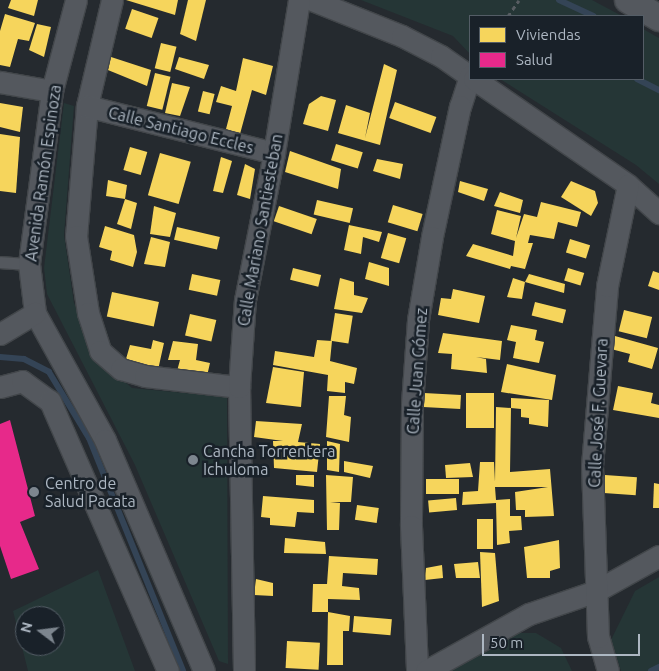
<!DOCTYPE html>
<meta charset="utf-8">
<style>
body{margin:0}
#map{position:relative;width:659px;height:671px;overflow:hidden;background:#252a2f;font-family:Ubuntu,sans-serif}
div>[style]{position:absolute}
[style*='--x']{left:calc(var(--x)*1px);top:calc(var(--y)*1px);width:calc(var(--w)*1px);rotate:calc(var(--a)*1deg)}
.green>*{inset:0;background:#253636}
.homes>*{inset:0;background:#f6d55c;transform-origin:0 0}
.health>*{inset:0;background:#e7298a}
.stream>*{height:6px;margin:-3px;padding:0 3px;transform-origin:3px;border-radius:3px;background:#344456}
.path>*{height:3px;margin-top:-1.5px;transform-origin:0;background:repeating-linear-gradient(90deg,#585d62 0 4px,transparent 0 8px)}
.roads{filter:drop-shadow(1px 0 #42464a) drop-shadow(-1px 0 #42464a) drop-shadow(0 1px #42464a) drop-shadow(0 -1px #42464a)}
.service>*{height:11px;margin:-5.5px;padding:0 5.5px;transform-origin:5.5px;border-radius:5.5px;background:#54585e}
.minor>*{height:21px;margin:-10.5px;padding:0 10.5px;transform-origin:10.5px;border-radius:10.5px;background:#54585e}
.tertiary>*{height:26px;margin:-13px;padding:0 13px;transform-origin:13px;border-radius:13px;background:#54585e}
.dots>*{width:14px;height:14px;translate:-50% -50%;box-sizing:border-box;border:2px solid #192129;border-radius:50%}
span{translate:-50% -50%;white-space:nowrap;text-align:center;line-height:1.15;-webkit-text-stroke:5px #192129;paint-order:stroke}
.street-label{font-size:16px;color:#adb7c2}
.poi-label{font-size:16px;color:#adb7c2}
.left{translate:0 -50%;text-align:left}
.legend{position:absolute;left:469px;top:15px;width:175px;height:65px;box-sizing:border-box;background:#192129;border:1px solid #545d66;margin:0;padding:6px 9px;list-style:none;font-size:15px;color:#adb7c2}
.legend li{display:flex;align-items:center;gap:10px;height:25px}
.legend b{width:25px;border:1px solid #545d66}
.north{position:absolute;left:15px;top:606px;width:50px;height:50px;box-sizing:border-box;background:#192129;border:1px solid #545d66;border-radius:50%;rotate:285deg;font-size:14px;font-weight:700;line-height:20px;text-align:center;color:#adb7c2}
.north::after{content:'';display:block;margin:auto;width:18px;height:22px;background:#7d868f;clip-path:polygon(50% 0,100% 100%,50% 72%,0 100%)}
.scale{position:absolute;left:482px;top:634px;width:158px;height:22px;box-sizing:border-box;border:2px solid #adb7c2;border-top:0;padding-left:6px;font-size:15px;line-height:18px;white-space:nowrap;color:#adb7c2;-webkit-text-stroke:4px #192129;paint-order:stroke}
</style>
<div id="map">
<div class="green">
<div style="clip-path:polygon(361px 0,592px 0,622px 16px,470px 16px,470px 54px,453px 36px)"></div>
<div style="clip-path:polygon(643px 29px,659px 38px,659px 184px,636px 165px,500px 79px,643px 79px)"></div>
<div style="clip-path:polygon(64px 103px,74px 106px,64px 235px,74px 303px,105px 365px,132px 388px,227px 397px,228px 664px,219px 661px,135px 465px,47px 294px,44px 268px)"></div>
<div style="clip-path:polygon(evenodd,98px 570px,135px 671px,28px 671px,13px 611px,98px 570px,25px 616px,55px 616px,55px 646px,25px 646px,25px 616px)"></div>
<div style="clip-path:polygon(659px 577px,659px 671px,621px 671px,611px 640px,635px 591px)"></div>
<div style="clip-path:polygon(516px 633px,536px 633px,561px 648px,572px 671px,449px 671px)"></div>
</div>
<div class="homes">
<div style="clip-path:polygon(11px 0,38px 0,34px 16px,8px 8px)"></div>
<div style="clip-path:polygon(126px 0,178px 0,175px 15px)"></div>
<div style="clip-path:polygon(188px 0,206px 0,196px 41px,180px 34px)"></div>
<div style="left:132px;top:9px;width:28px;height:21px;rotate:19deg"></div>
<div style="clip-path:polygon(5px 14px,35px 23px,29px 41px,18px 39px,10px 67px,0 65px,0 31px)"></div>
<div style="clip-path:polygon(37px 24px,51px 27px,44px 57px,29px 50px)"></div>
<div style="left:161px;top:43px;width:16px;height:26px;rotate:14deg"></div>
<div style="clip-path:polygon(108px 56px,151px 70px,147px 86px,103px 68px)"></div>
<div style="clip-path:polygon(179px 57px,209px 65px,204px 79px,175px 69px)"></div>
<div style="clip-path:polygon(243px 58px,273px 66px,266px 95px,252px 90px,240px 134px,226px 129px,232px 106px,216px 102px,221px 86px,236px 91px)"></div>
<div style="clip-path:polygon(384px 64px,397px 70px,380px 145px,338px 133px,346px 105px,370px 113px,365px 138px)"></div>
<div style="left:155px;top:73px;width:16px;height:34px;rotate:14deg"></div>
<div style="clip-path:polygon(172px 83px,190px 87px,180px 116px,165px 113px)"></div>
<div style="left:203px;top:91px;width:12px;height:21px;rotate:14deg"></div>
<div style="clip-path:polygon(321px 96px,336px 100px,328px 131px,303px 124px,309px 104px)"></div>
<div style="left:395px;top:102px;width:44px;height:17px;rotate:20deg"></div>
<div style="clip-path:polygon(0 103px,23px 107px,20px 132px,0 127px)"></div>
<div style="clip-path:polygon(0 134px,20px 137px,16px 193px,0 191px)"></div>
<div style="left:336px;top:144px;width:28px;height:17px;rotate:17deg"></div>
<div style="left:130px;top:147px;width:18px;height:24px;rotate:16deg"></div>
<div style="clip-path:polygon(290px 151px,341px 169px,338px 189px,285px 172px)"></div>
<div style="left:160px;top:153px;width:32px;height:44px;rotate:16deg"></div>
<div style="clip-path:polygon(221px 157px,232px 161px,223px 193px,213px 191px)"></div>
<div style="clip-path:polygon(377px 159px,403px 164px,400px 179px,373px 171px)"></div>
<div style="clip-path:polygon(245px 164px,255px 169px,250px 199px,237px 195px)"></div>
<div style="clip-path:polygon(108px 180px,127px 185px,125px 199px,106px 196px)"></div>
<div style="clip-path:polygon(460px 181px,488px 189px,484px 201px,458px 192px)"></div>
<div style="clip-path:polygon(571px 181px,595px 191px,598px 203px,591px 216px,561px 197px)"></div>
<div style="clip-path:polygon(500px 192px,523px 200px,520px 213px,494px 206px)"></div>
<div style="clip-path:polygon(125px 199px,137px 203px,131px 229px,117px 224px)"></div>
<div style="left:317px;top:200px;width:37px;height:15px;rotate:13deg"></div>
<div style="clip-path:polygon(541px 202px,581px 212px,577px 227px,558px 222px,554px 239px,530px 235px,528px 243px,533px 243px,525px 269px,511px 266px,510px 269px,466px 256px,473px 244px,513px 256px,515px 241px,491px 234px,497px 210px,521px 216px,516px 238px,524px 214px,537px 217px)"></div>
<div style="left:393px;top:205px;width:31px;height:18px;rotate:17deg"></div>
<div style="clip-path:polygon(154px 206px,176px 213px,170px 237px,150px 234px)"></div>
<div style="left:279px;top:206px;width:40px;height:16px;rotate:19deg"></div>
<div style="clip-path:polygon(349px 225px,382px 232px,379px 242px,363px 237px,361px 254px,344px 250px)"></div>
<div style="clip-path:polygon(105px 226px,134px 235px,137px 252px,133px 267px,110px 260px,112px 251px,99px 247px)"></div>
<div style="left:177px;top:227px;width:44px;height:13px;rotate:13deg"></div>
<div style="left:388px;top:233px;width:19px;height:26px;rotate:16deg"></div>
<div style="clip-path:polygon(151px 237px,170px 242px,165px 267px,144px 264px)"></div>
<div style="left:570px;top:239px;width:21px;height:14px;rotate:17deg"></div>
<div style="clip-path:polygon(369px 262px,389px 268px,389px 286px,365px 279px)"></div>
<div style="left:293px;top:268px;width:29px;height:12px;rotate:14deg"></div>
<div style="left:568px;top:268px;width:17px;height:13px;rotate:17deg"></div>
<div style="clip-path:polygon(653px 271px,659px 273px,659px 290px,648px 286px)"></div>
<div style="left:192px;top:274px;width:29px;height:16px;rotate:12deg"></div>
<div style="clip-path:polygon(529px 274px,565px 284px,564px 293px,525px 282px,522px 299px,507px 297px,513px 278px,525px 282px)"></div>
<div style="clip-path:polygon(340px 278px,354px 282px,354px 295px,368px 298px,362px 313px,334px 309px)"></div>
<div style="clip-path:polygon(453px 289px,485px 296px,479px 323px,438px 315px,441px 298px,451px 299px)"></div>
<div style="left:112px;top:292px;width:48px;height:25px;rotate:12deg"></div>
<div style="left:535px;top:302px;width:32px;height:14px;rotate:14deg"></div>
<div style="left:624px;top:310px;width:29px;height:22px;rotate:14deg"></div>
<div style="left:335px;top:313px;width:18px;height:28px;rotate:9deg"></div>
<div style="left:190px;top:314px;width:27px;height:22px;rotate:13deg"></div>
<div style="clip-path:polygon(511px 325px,537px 330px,535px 340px,544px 342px,539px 363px,513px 358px,516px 342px,507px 340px)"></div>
<div style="clip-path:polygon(443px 333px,502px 341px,500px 360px,476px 357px,486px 359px,487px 373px,451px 369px,452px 354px,438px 353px)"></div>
<div style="clip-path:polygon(615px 336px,658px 348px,652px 369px,628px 362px,630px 354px,611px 349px)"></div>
<div style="clip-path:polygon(153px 340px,164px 343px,158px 370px,126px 359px,130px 345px,151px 349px)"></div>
<div style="clip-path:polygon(317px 340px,332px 341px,330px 361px,357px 368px,354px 384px,345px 382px,345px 393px,327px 391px,328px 375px,273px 365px,275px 351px,314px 357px)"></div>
<div style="clip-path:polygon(173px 341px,198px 344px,196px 360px,210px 363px,207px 376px,177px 371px,180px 360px,168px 360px)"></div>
<div style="clip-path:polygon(507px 364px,556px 375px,552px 400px,501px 392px)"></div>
<div style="clip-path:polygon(273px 367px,304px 372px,301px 407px,266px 403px)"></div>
<div style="clip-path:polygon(618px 386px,653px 393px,651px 403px,659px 405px,659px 418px,613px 410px)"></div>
<div style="left:424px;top:393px;width:37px;height:14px;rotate:3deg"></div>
<div style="left:466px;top:393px;width:28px;height:35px"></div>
<div style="clip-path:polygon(329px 396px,346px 396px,344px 415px,351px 417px,349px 442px,326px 437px)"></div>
<div style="clip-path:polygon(511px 398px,549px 400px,548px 427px,529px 424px,529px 418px,521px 417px,521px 409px,511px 408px,510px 472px,550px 469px,554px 516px,525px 517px,525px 510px,516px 510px,515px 492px,548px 487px,495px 487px,496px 500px,510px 499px,510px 516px,521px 516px,522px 530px,509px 531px,510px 543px,497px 545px,496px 503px,462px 505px,463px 492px,478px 491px,480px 462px,494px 462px,495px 482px,496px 407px,511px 408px)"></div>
<div style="clip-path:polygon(256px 421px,302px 424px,298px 442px,320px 444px,317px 472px,274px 468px,273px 441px,283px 441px,254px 437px)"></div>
<div style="clip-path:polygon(327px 441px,340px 444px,339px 472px,327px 470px)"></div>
<div style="clip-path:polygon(344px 461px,373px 466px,370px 478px,344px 472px)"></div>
<div style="clip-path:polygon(470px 463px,473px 477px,446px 478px,445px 465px)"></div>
<div style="clip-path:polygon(296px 475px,314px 475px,314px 487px,296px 485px)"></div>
<div style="clip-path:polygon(326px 475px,353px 477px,351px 502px,330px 502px,340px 503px,339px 530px,327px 530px)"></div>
<div style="left:605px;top:475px;width:32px;height:18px;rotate:4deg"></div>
<div style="left:459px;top:479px;width:15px;height:33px;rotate:90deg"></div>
<div style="clip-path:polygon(654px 483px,659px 484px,659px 508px,653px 508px)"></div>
<div style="clip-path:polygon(263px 496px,314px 500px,314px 513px,297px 512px,295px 527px,270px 525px,270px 518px,261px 517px)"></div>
<div style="left:456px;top:498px;width:12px;height:28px;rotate:85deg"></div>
<div style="left:357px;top:505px;width:22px;height:15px;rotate:8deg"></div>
<div style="left:477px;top:519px;width:16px;height:30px"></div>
<div style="clip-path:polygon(285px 538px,325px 542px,326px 554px,284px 553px)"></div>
<div style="clip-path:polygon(559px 540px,560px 568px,550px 571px,550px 578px,527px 578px,524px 547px)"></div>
<div style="clip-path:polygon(480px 552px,495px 553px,499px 601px,482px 607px)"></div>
<div style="clip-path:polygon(329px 556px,378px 559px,377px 575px,343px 573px,342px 586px,359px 588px,360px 600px,328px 599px,328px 612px,312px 612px,313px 584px,327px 584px)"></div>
<div style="clip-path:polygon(478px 562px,480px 578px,456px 578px,454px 564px)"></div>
<div style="clip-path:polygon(442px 565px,443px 578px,425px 580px,426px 568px)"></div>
<div style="clip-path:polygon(256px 579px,273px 583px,273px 596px,254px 595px)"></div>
<div style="clip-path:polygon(328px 612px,350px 616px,349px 631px,343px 631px,343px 665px,327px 665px)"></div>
<div style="left:354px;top:616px;width:38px;height:16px;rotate:5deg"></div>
<div style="left:287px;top:641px;width:33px;height:27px;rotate:3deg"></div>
</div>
<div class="health">
<div style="clip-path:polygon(10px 420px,35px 516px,20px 522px,39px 569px,11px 579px,0 546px,0 424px)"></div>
</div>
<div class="stream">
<div style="--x:559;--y:0;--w:38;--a:25"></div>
<div style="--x:637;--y:79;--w:25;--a:27"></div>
<div style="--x:0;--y:357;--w:24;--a:5"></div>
<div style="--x:24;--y:359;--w:28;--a:27"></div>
<div style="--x:49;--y:372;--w:77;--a:58.8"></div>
<div style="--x:89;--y:438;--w:251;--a:68"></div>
<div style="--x:651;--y:671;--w:9;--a:-27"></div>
</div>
<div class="path">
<div style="--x:508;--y:16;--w:19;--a:-55"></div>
</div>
<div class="roads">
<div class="service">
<div style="--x:0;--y:262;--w:29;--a:4"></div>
</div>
<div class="minor">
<div style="--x:76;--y:0;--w:94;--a:104.8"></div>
<div style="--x:52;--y:91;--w:175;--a:97.6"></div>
<div style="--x:29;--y:264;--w:49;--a:83"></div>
<div style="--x:35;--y:313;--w:145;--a:61.1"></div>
<div style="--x:105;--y:440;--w:251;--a:66.8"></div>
<div style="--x:112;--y:0;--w:109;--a:103.3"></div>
<div style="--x:87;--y:106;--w:130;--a:94.8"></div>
<div style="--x:76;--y:236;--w:78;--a:81.1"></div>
<div style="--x:88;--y:313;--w:40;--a:72"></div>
<div style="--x:100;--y:351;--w:28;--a:41"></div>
<div style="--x:121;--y:369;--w:25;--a:16"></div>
<div style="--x:145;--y:376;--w:95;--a:6.7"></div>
<div style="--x:312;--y:0;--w:97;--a:21.8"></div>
<div style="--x:402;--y:36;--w:44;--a:27.1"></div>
<div style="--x:441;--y:56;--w:35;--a:35"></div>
<div style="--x:470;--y:76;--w:32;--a:108"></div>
<div style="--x:460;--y:106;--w:134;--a:102.1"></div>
<div style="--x:432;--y:237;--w:84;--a:99.6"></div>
<div style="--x:418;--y:320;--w:84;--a:94.1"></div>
<div style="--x:412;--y:404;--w:122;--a:90.5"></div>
<div style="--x:411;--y:526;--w:145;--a:87.6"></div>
<div style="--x:474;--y:79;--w:187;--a:34.5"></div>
<div style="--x:628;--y:185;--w:42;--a:42.1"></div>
<div style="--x:0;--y:82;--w:53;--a:9.8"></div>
<div style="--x:87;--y:106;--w:193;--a:14.1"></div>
<div style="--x:0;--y:334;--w:41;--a:-31"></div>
<div style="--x:0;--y:387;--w:23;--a:-15"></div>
<div style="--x:22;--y:381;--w:34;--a:36"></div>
<div style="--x:50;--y:401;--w:295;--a:66.4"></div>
<div style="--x:244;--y:671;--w:284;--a:-91"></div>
<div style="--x:239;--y:387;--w:87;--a:-86.1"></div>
<div style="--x:245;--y:300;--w:150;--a:-78.8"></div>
<div style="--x:274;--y:153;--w:155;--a:-80.7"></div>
<div style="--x:426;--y:671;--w:118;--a:-29"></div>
<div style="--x:529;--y:614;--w:71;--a:-18.9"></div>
<div style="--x:596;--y:591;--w:72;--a:-29.1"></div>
<div style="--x:608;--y:671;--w:35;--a:-106"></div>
<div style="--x:598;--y:637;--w:171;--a:-92"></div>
<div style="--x:592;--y:466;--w:181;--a:-85.2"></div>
<div style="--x:607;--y:286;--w:103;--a:-78.3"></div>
</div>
<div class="tertiary">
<div style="--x:628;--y:0;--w:36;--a:30"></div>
</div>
</div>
<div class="dots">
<div style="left:193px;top:460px;background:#7d868f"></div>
<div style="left:34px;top:492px;background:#7d868f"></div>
</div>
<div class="street-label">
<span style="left:181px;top:130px;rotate:14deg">Calle Santiago Eccles</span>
<span style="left:43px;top:173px;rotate:-82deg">Avenida Ramón Espinoza</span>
<span style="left:260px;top:230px;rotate:-80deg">Calle Mariano Santiesteban</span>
<span style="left:417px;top:371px;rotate:-86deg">Calle Juan Gómez</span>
<span style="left:598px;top:413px;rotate:-87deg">Calle José F. Guevara</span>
</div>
<div class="poi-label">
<span class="left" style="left:203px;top:460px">Cancha Torrentera<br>Ichuloma</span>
<span class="left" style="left:45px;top:492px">Centro de<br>Salud Pacata</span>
</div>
<ul class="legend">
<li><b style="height:14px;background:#f6d55c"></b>Viviendas</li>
<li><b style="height:14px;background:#e7298a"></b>Salud</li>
</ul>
<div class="north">N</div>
<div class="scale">50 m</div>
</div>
